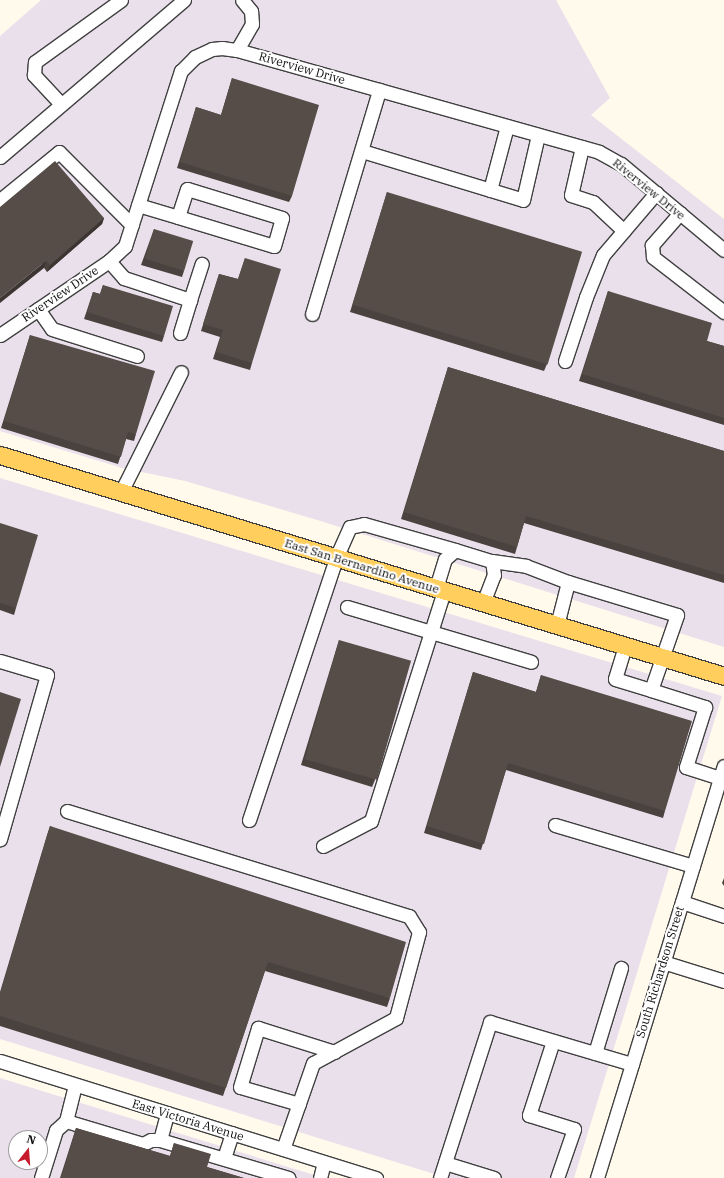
<!DOCTYPE html>
<style>
body{margin:0}
#map{position:relative;width:724px;height:1178px;overflow:hidden;background:#fffaec;font-family:"IBM Plex Serif",serif}
div>[style]{position:absolute}
[style*='--x']{left:calc(var(--x)*1px);top:calc(var(--y)*1px);width:calc(var(--w)*1px);rotate:calc(var(--a)*1deg)}
.industrial>*{inset:0;background:#eae0ec}
.roads{filter:drop-shadow(1px 0 #404040) drop-shadow(-1px 0 #404040) drop-shadow(0 1px #404040) drop-shadow(0 -1px #404040)}
.minor>*{height:13px;margin:-6.5px;padding:0 6.5px;transform-origin:6.5px;border-radius:6.5px;background:#fff}
.major>*{height:17px;margin:-8.5px;padding:0 8.5px;transform-origin:8.5px;border-radius:8.5px;background:#ffce5c}
.wall>*{inset:0;background:#4a423e}
.shaded-wall>*{inset:0;background:#3c3632}
.building>*{inset:0;background:#564d48;transform-origin:0 0}
span{translate:-50% -50%;white-space:nowrap;text-align:center;line-height:1.15;-webkit-text-stroke:4px #fff;paint-order:stroke}
.street-label{font-size:12px;color:#0d0d0d}
.north{position:absolute;left:8px;top:1130px;width:40px;height:40px;box-sizing:border-box;background:#fff;border:1px solid #9e9e9e;border-radius:50%;rotate:17deg;font-size:11px;font-weight:700;line-height:16px;text-align:center;color:#0d0d0d}
.north::after{content:'';display:block;margin:auto;width:14px;height:18px;background:#c71b2d;clip-path:polygon(50% 0,100% 100%,50% 72%,0 100%)}
</style>
<div id="map">
<div class="industrial">
<div style="clip-path:polygon(41px 0,556px 0,610px 98px,591px 115px,724px 219px,724px 647px,314px 519px,185px 481px,122px 468px,0 431px,0 36px)"></div>
<div style="clip-path:polygon(0 478px,722px 696px,574px 1178px,447px 1178px,0 1039px)"></div>
<div style="clip-path:polygon(evenodd,0 1078px,324px 1178px,0 1178px,0 1078px,16px 1138px,40px 1138px,40px 1162px,16px 1162px,16px 1138px)"></div>
</div>
<div class="roads">
<div class="minor">
<div style="--x:237;--y:50;--w:30;--a:-60"></div>
<div style="--x:252;--y:24;--w:13;--a:-94"></div>
<div style="--x:251;--y:11;--w:14;--a:-129"></div>
<div style="--x:61;--y:104;--w:40;--a:-133"></div>
<div style="--x:34;--y:75;--w:13;--a:-86"></div>
<div style="--x:35;--y:62;--w:106;--a:-35.8"></div>
<div style="--x:582;--y:147;--w:49;--a:102.9"></div>
<div style="--x:571;--y:195;--w:23;--a:18"></div>
<div style="--x:593;--y:202;--w:42;--a:43.1"></div>
<div style="--x:362;--y:151;--w:168;--a:16.9"></div>
<div style="--x:523;--y:200;--w:67;--a:-77"></div>
<div style="--x:0;--y:157;--w:242;--a:-40.5"></div>
<div style="--x:490;--y:190;--w:66;--a:-75.1"></div>
<div style="--x:0;--y:200;--w:76;--a:-39.1"></div>
<div style="--x:59;--y:152;--w:103;--a:45"></div>
<div style="--x:138;--y:205;--w:42;--a:16.7"></div>
<div style="--x:178;--y:217;--w:100;--a:16.8"></div>
<div style="--x:274;--y:246;--w:29;--a:-74"></div>
<div style="--x:282;--y:218;--w:99;--a:-163"></div>
<div style="--x:187;--y:189;--w:29;--a:108"></div>
<div style="--x:680;--y:213;--w:43;--a:131.2"></div>
<div style="--x:652;--y:245;--w:12;--a:85"></div>
<div style="--x:653;--y:257;--w:90;--a:37.8"></div>
<div style="--x:109;--y:261;--w:23;--a:49"></div>
<div style="--x:124;--y:278;--w:70;--a:18.4"></div>
<div style="--x:190;--y:300;--w:38;--a:-72"></div>
<div style="--x:38;--y:309;--w:24;--a:55"></div>
<div style="--x:52;--y:329;--w:89;--a:17.6"></div>
<div style="--x:312;--y:314;--w:234;--a:-73.3"></div>
<div style="--x:180;--y:333;--w:34;--a:-73"></div>
<div style="--x:0;--y:335;--w:132;--a:-34.2"></div>
<div style="--x:109;--y:261;--w:22;--a:-43"></div>
<div style="--x:125;--y:246;--w:184;--a:-72.3"></div>
<div style="--x:181;--y:71;--w:20;--a:-45"></div>
<div style="--x:195;--y:57;--w:19;--a:-25"></div>
<div style="--x:212;--y:49;--w:10;--a:-6"></div>
<div style="--x:222;--y:48;--w:15;--a:8"></div>
<div style="--x:237;--y:50;--w:376;--a:15.7"></div>
<div style="--x:599;--y:152;--w:25;--a:29"></div>
<div style="--x:621;--y:164;--w:134;--a:39.9"></div>
<div style="--x:565;--y:361;--w:67;--a:-71.8"></div>
<div style="--x:586;--y:297;--w:45;--a:-68"></div>
<div style="--x:603;--y:255;--w:82;--a:-49.5"></div>
<div style="--x:121;--y:492;--w:134;--a:-63.4"></div>
<div style="--x:568;--y:582;--w:114;--a:16.8"></div>
<div style="--x:677;--y:615;--w:79;--a:109.1"></div>
<div style="--x:651;--y:690;--w:57;--a:17.5"></div>
<div style="--x:705;--y:707;--w:63;--a:107.6"></div>
<div style="--x:686;--y:767;--w:36;--a:18"></div>
<div style="--x:436;--y:588;--w:30;--a:-73"></div>
<div style="--x:445;--y:559;--w:13;--a:-42"></div>
<div style="--x:455;--y:550;--w:39;--a:17"></div>
<div style="--x:492;--y:561;--w:34;--a:8"></div>
<div style="--x:526;--y:566;--w:45;--a:20.9"></div>
<div style="--x:568;--y:582;--w:44;--a:104.3"></div>
<div style="--x:483;--y:603;--w:30;--a:-69"></div>
<div style="--x:494;--y:575;--w:14;--a:-98"></div>
<div style="--x:347;--y:607;--w:192;--a:16.6"></div>
<div style="--x:625;--y:646;--w:34;--a:107"></div>
<div style="--x:615;--y:679;--w:38;--a:17"></div>
<div style="--x:0;--y:661;--w:49;--a:16.6"></div>
<div style="--x:47;--y:675;--w:171;--a:106"></div>
<div style="--x:67;--y:811;--w:358;--a:17.1"></div>
<div style="--x:409;--y:916;--w:19;--a:58"></div>
<div style="--x:419;--y:932;--w:89;--a:105"></div>
<div style="--x:396;--y:1018;--w:94;--a:151.5"></div>
<div style="--x:313;--y:1063;--w:91;--a:109.2"></div>
<div style="--x:249;--y:820;--w:276;--a:-71.6"></div>
<div style="--x:336;--y:558;--w:34;--a:-66"></div>
<div style="--x:350;--y:527;--w:14;--a:-12"></div>
<div style="--x:364;--y:524;--w:95;--a:15.9"></div>
<div style="--x:555;--y:825;--w:144;--a:16.5"></div>
<div style="--x:323;--y:846;--w:54;--a:-27.5"></div>
<div style="--x:371;--y:821;--w:241;--a:-72.4"></div>
<div style="--x:682;--y:902;--w:44;--a:18.4"></div>
<div style="--x:663;--y:962;--w:64;--a:17.3"></div>
<div style="--x:553;--y:1041;--w:78;--a:108"></div>
<div style="--x:529;--y:1115;--w:47;--a:17.3"></div>
<div style="--x:574;--y:1129;--w:52;--a:109.1"></div>
<div style="--x:595;--y:1053;--w:89;--a:-73"></div>
<div style="--x:0;--y:1061;--w:394;--a:17.3"></div>
<div style="--x:75;--y:1085;--w:37;--a:104"></div>
<div style="--x:66;--y:1121;--w:80;--a:16.6"></div>
<div style="--x:143;--y:1144;--w:9;--a:-27"></div>
<div style="--x:151;--y:1140;--w:9;--a:0"></div>
<div style="--x:160;--y:1140;--w:134;--a:16.5"></div>
<div style="--x:299;--y:1104;--w:61;--a:-163.9"></div>
<div style="--x:240;--y:1087;--w:62;--a:-73"></div>
<div style="--x:258;--y:1028;--w:80;--a:17.5"></div>
<div style="--x:160;--y:1140;--w:28;--a:-75"></div>
<div style="--x:224;--y:1158;--w:26;--a:-72"></div>
<div style="--x:445;--y:1163;--w:51;--a:17"></div>
<div style="--x:41;--y:1178;--w:50;--a:-72.6"></div>
<div style="--x:56;--y:1130;--w:13;--a:-42"></div>
<div style="--x:320;--y:1178;--w:16;--a:-76"></div>
<div style="--x:440;--y:1178;--w:164;--a:-72.2"></div>
<div style="--x:490;--y:1022;--w:148;--a:16.5"></div>
<div style="--x:597;--y:1178;--w:431;--a:-72.9"></div>
</div>
<div class="major">
<div style="--x:0;--y:455;--w:757;--a:16.97"></div>
</div>
</div>
<div class="wall">
<div style="clip-path:polygon(232px 78px,292px 196px,289px 202px,177px 168px,196px 107px,221px 115px)"></div>
<div style="clip-path:polygon(387px 192px,547px 364px,544px 371px,350px 312px)"></div>
<div style="clip-path:polygon(0 207px,104px 218px,102px 224px,47px 272px)"></div>
<div style="clip-path:polygon(154px 229px,184px 271px,182px 277px,141px 265px)"></div>
<div style="clip-path:polygon(245px 258px,252px 363px,250px 370px,213px 359px,220px 337px,201px 331px,219px 274px,238px 279px)"></div>
<div style="clip-path:polygon(103px 285px,164px 336px,162px 342px,84px 319px,93px 292px,100px 294px)"></div>
<div style="clip-path:polygon(608px 291px,707px 341px,724px 346px,724px 425px,579px 381px)"></div>
<div style="clip-path:polygon(30px 335px,136px 434px,134px 441px,126px 439px,118px 464px,1px 428px)"></div>
<div style="clip-path:polygon(448px 367px,724px 451px,724px 583px,524px 523px,515px 554px,401px 519px)"></div>
<div style="clip-path:polygon(0 523px,16px 608px,14px 615px,0 610px)"></div>
<div style="clip-path:polygon(339px 640px,375px 780px,372px 787px,301px 765px)"></div>
<div style="clip-path:polygon(473px 672px,536px 692px,541px 675px,665px 811px,663px 818px,506px 770px,481px 850px,424px 833px)"></div>
<div style="clip-path:polygon(50px 826px,390px 998px,387px 1007px,265px 971px,223px 1096px,0 1026px,0 992px,47px 835px)"></div>
<div style="clip-path:polygon(724px 878px,724px 886px,722px 883px)"></div>
<div style="clip-path:polygon(76px 1128px,170px 1156px,174px 1143px,207px 1167px,244px 1178px,60px 1178px)"></div>
</div>
<div class="shaded-wall">
<div style="clip-path:polygon(104px 218px,102px 224px,47px 272px,50px 265px)"></div>
<div style="clip-path:polygon(46px 261px,44px 268px,0 303px,0 298px)"></div>
</div>
<div class="building">
<div style="clip-path:polygon(232px 78px,319px 105px,292px 196px,180px 162px,196px 107px,221px 115px)"></div>
<div style="clip-path:polygon(55px 161px,104px 218px,50px 265px,46px 261px,0 298px,0 207px)"></div>
<div style="left:387px;top:192px;width:204px;height:118px;rotate:17deg"></div>
<div style="left:154px;top:229px;width:41px;height:31px;rotate:17deg"></div>
<div style="clip-path:polygon(245px 258px,281px 269px,252px 363px,216px 352px,223px 330px,203px 324px,219px 274px,238px 279px)"></div>
<div style="clip-path:polygon(103px 285px,173px 306px,164px 336px,87px 312px,93px 292px,100px 294px)"></div>
<div style="clip-path:polygon(608px 291px,712px 323px,707px 341px,724px 346px,724px 418px,582px 374px)"></div>
<div style="clip-path:polygon(30px 335px,155px 371px,136px 434px,128px 432px,121px 457px,4px 421px)"></div>
<div style="clip-path:polygon(448px 367px,724px 451px,724px 575px,526px 516px,517px 547px,404px 512px)"></div>
<div style="clip-path:polygon(0 523px,38px 535px,16px 608px,0 603px)"></div>
<div style="left:339px;top:640px;width:75px;height:124px;rotate:16deg"></div>
<div style="clip-path:polygon(473px 672px,536px 692px,541px 675px,692px 721px,665px 811px,508px 763px,484px 844px,427px 826px)"></div>
<div style="clip-path:polygon(0 692px,21px 699px,0 767px)"></div>
<div style="clip-path:polygon(50px 826px,406px 942px,390px 998px,268px 962px,226px 1088px,0 1016px,0 994px)"></div>
<div style="clip-path:polygon(76px 1128px,170px 1156px,174px 1143px,211px 1154px,207px 1167px,244px 1178px,61px 1178px)"></div>
</div>
<div class="street-label">
<span style="left:302px;top:68px;rotate:16deg">Riverview Drive</span>
<span style="left:649px;top:189px;rotate:39deg">Riverview Drive</span>
<span style="left:60px;top:294px;rotate:-34deg">Riverview Drive</span>
<span style="left:362px;top:566px;rotate:17deg">East San Bernardino Avenue</span>
<span style="left:660px;top:972px;rotate:-73deg">South Richardson Street</span>
<span style="left:188px;top:1120px;rotate:17deg">East Victoria Avenue</span>
</div>
<div class="north">N</div>
</div>
